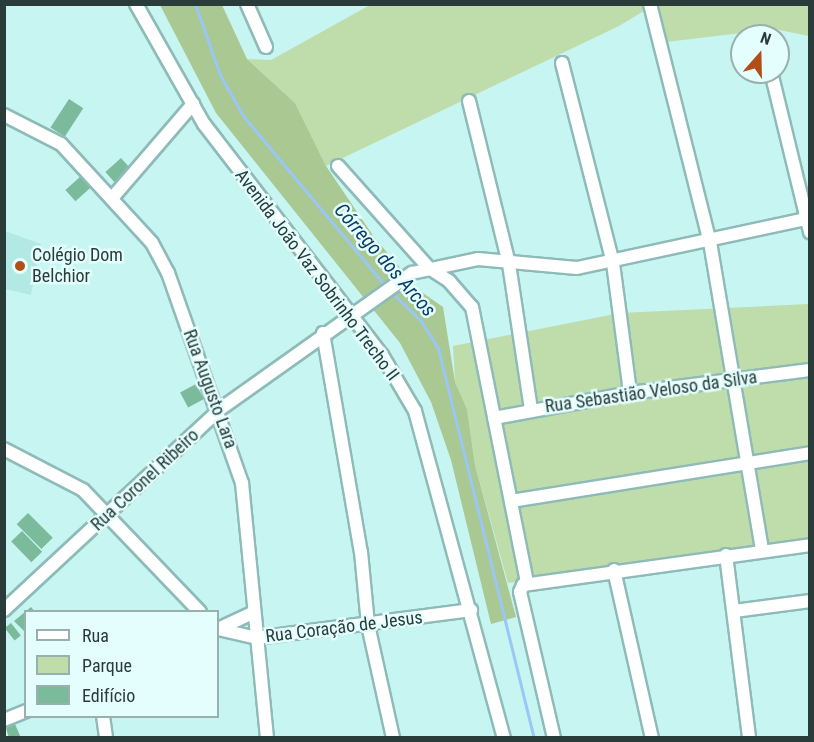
<!DOCTYPE html>
<meta charset="utf-8">
<style>
body{margin:0}
#map{position:relative;width:814px;height:742px;overflow:hidden;background:#c7f5f2;font-family:"Roboto Condensed",sans-serif}
div>[style]{position:absolute}
[style*='--x']{left:calc(var(--x)*1px);top:calc(var(--y)*1px);width:calc(var(--w)*1px);rotate:calc(var(--a)*1deg)}
.built>*{inset:0;background:#b2e9e5}
.green>*{inset:0;background:#bfdcab}
.forest>*{inset:0;background:#a9c892}
.stream>*{height:3px;margin:-1.5px;padding:0 1.5px;transform-origin:1.5px;border-radius:1.5px;background:#9ac7f5}
.building>*{inset:0;background:#7bbb9b;transform-origin:0 0}
.roads{filter:drop-shadow(2px 0 #8ebbb8) drop-shadow(-2px 0 #8ebbb8) drop-shadow(0 2px #8ebbb8) drop-shadow(0 -2px #8ebbb8)}
.minor>*{height:12px;margin:-6px;padding:0 6px;transform-origin:6px;border-radius:6px;background:#fff}
.dots>*{width:16px;height:16px;translate:-50% -50%;box-sizing:border-box;border:3px solid #e3fefc;border-radius:50%}
span{translate:-50% -50%;white-space:nowrap;text-align:center;line-height:1.15;-webkit-text-stroke:5px #e3fefc;paint-order:stroke}
.poi-label{font-size:18px;color:#293c3a}
.left{translate:0 -50%;text-align:left}
.street-label{font-size:18px;color:#293c3a}
.water-label{font-size:20px;color:#0a3c66;font-style:italic}
.frame{position:absolute;inset:0;border:6px solid #293c3a;pointer-events:none}
.legend{position:absolute;left:24px;top:610px;width:195px;height:108px;box-sizing:border-box;background:#e3fefc;border:2px solid #99b0ae;margin:0;padding:8px 10px;list-style:none;font-size:18px;color:#293c3a}
.legend li{display:flex;align-items:center;gap:12px;height:30px}
.legend b{width:30px;border:2px solid #99b0ae}
.north{position:absolute;left:730px;top:24px;width:60px;height:60px;box-sizing:border-box;background:#e3fefc;border:2px solid #99b0ae;border-radius:50%;rotate:20deg;font-size:16px;font-weight:700;line-height:24px;text-align:center;color:#293c3a}
.north::after{content:'';display:block;margin:auto;width:21px;height:27px;background:#b24e17;clip-path:polygon(50% 0,100% 100%,50% 72%,0 100%)}
</style>
<div id="map">
<div class="built">
<div style="clip-path:polygon(5px 231px,41px 244px,31px 295px,5px 289px)"></div>
</div>
<div class="green">
<div style="clip-path:polygon(644px 4px,647px 9px,619px 26px,326px 166px,295px 103px,247px 59px,271px 60px,370px 5px)"></div>
<div style="clip-path:polygon(655px 4px,809px 5px,809px 36px,774px 29px,666px 42px)"></div>
<div style="clip-path:polygon(809px 304px,809px 542px,508px 583px,475px 465px,467px 409px,455px 382px,453px 346px,620px 313px)"></div>
</div>
<div class="forest">
<div style="clip-path:polygon(160px 5px,222px 5px,247px 59px,295px 103px,326px 166px,374px 237px,420px 291px,443px 307px,455px 382px,467px 409px,475px 465px,516px 617px,491px 624px,451px 460px,431px 402px,400px 343px,216px 113px)"></div>
</div>
<div class="stream">
<div style="--x:195;--y:4;--w:75;--a:70.6"></div>
<div style="--x:220;--y:75;--w:48;--a:60.3"></div>
<div style="--x:244;--y:117;--w:222;--a:50.1"></div>
<div style="--x:391;--y:292;--w:42;--a:44"></div>
<div style="--x:421;--y:321;--w:32;--a:58"></div>
<div style="--x:438;--y:348;--w:402;--a:76.2"></div>
</div>
<div class="building">
<div style="left:69px;top:99px;width:17px;height:34px;rotate:33deg"></div>
<div style="left:121px;top:158px;width:15px;height:21px;rotate:48deg"></div>
<div style="left:81px;top:176px;width:15px;height:21px;rotate:48deg"></div>
<div style="left:196px;top:384px;width:17px;height:18px;rotate:62deg"></div>
<div style="left:28px;top:513px;width:35px;height:16px;rotate:45deg"></div>
<div style="left:22px;top:531px;width:29px;height:15px;rotate:46deg"></div>
<div style="clip-path:polygon(31px 607px,35px 612px,26px 612px,26px 633px,14px 621px)"></div>
<div style="left:11px;top:623px;width:16px;height:8px;rotate:52deg"></div>
<div style="clip-path:polygon(15px 724px,21px 738px,9px 738px,6px 728px)"></div>
</div>
<div class="roads">
<div class="minor">
<div style="--x:136;--y:4;--w:138;--a:60.5"></div>
<div style="--x:204;--y:124;--w:292;--a:52.4"></div>
<div style="--x:382;--y:355;--w:65;--a:59.5"></div>
<div style="--x:415;--y:411;--w:339;--a:74.8"></div>
<div style="--x:247;--y:4;--w:47;--a:66.2"></div>
<div style="--x:650;--y:4;--w:245;--a:75.9"></div>
<div style="--x:710;--y:242;--w:311;--a:80.4"></div>
<div style="--x:562;--y:63;--w:206;--a:75.7"></div>
<div style="--x:613;--y:263;--w:131;--a:82.5"></div>
<div style="--x:771;--y:72;--w:165;--a:76.3"></div>
<div style="--x:469;--y:101;--w:168;--a:76.2"></div>
<div style="--x:509;--y:264;--w:147;--a:81.4"></div>
<div style="--x:4;--y:115;--w:64;--a:27"></div>
<div style="--x:61;--y:144;--w:134;--a:47.4"></div>
<div style="--x:152;--y:243;--w:34;--a:62"></div>
<div style="--x:168;--y:273;--w:223;--a:70.6"></div>
<div style="--x:242;--y:483;--w:256;--a:84.4"></div>
<div style="--x:338;--y:166;--w:137;--a:48.3"></div>
<div style="--x:429;--y:268;--w:24;--a:33"></div>
<div style="--x:449;--y:281;--w:35;--a:49"></div>
<div style="--x:472;--y:307;--w:280;--a:78.7"></div>
<div style="--x:113;--y:197;--w:123;--a:-49.3"></div>
<div style="--x:323;--y:333;--w:222;--a:80.2"></div>
<div style="--x:361;--y:552;--w:73;--a:84.5"></div>
<div style="--x:368;--y:625;--w:116;--a:77.5"></div>
<div style="--x:494;--y:418;--w:138;--a:-10.4"></div>
<div style="--x:630;--y:393;--w:181;--a:-7.3"></div>
<div style="--x:4;--y:449;--w:89;--a:27.4"></div>
<div style="--x:83;--y:490;--w:169;--a:46.2"></div>
<div style="--x:511;--y:501;--w:303;--a:-9.1"></div>
<div style="--x:726;--y:555;--w:184;--a:82.8"></div>
<div style="--x:614;--y:570;--w:172;--a:77.3"></div>
<div style="--x:4;--y:610;--w:294;--a:-42.9"></div>
<div style="--x:219;--y:410;--w:237;--a:-35.4"></div>
<div style="--x:412;--y:273;--w:67;--a:-12"></div>
<div style="--x:478;--y:259;--w:99;--a:5.2"></div>
<div style="--x:577;--y:268;--w:238;--a:-12.1"></div>
<div style="--x:734;--y:611;--w:77;--a:-7.5"></div>
<div style="--x:218;--y:629;--w:39;--a:13"></div>
<div style="--x:256;--y:638;--w:217;--a:-7.4"></div>
<div style="--x:218;--y:629;--w:38;--a:-25"></div>
<div style="--x:103;--y:716;--w:22;--a:82"></div>
<div style="--x:4;--y:720;--w:24;--a:-22"></div>
<div style="--x:554;--y:738;--w:150;--a:-103.1"></div>
<div style="--x:520;--y:592;--w:8;--a:-67"></div>
<div style="--x:523;--y:585;--w:290;--a:-7.9"></div>
</div>
</div>
<div class="dots">
<div style="left:20px;top:266px;background:#b24e17"></div>
</div>
<div class="poi-label">
<span class="left" style="left:32px;top:266px">Colégio Dom<br>Belchior</span>
</div>
<div class="street-label">
<span style="left:317px;top:275px;rotate:53deg">Avenida João Vaz Sobrinho Trecho II</span>
<span style="left:210px;top:389px;rotate:70deg">Rua Augusto Lara</span>
<span style="left:651px;top:392px;rotate:-8deg">Rua Sebastião Veloso da Silva</span>
<span style="left:145px;top:480px;rotate:-43deg">Rua Coronel Ribeiro</span>
<span style="left:344px;top:627px;rotate:-7deg">Rua Coração de Jesus</span>
</div>
<div class="water-label">
<span style="left:385px;top:260px;rotate:49deg">Córrego dos Arcos</span>
</div>
<div class="frame"></div>
<ul class="legend">
<li><b style="height:8px;background:#fff"></b>Rua</li>
<li><b style="height:16px;background:#bfdcab"></b>Parque</li>
<li><b style="height:16px;background:#7bbb9b"></b>Edifício</li>
</ul>
<div class="north">N</div>
</div>
